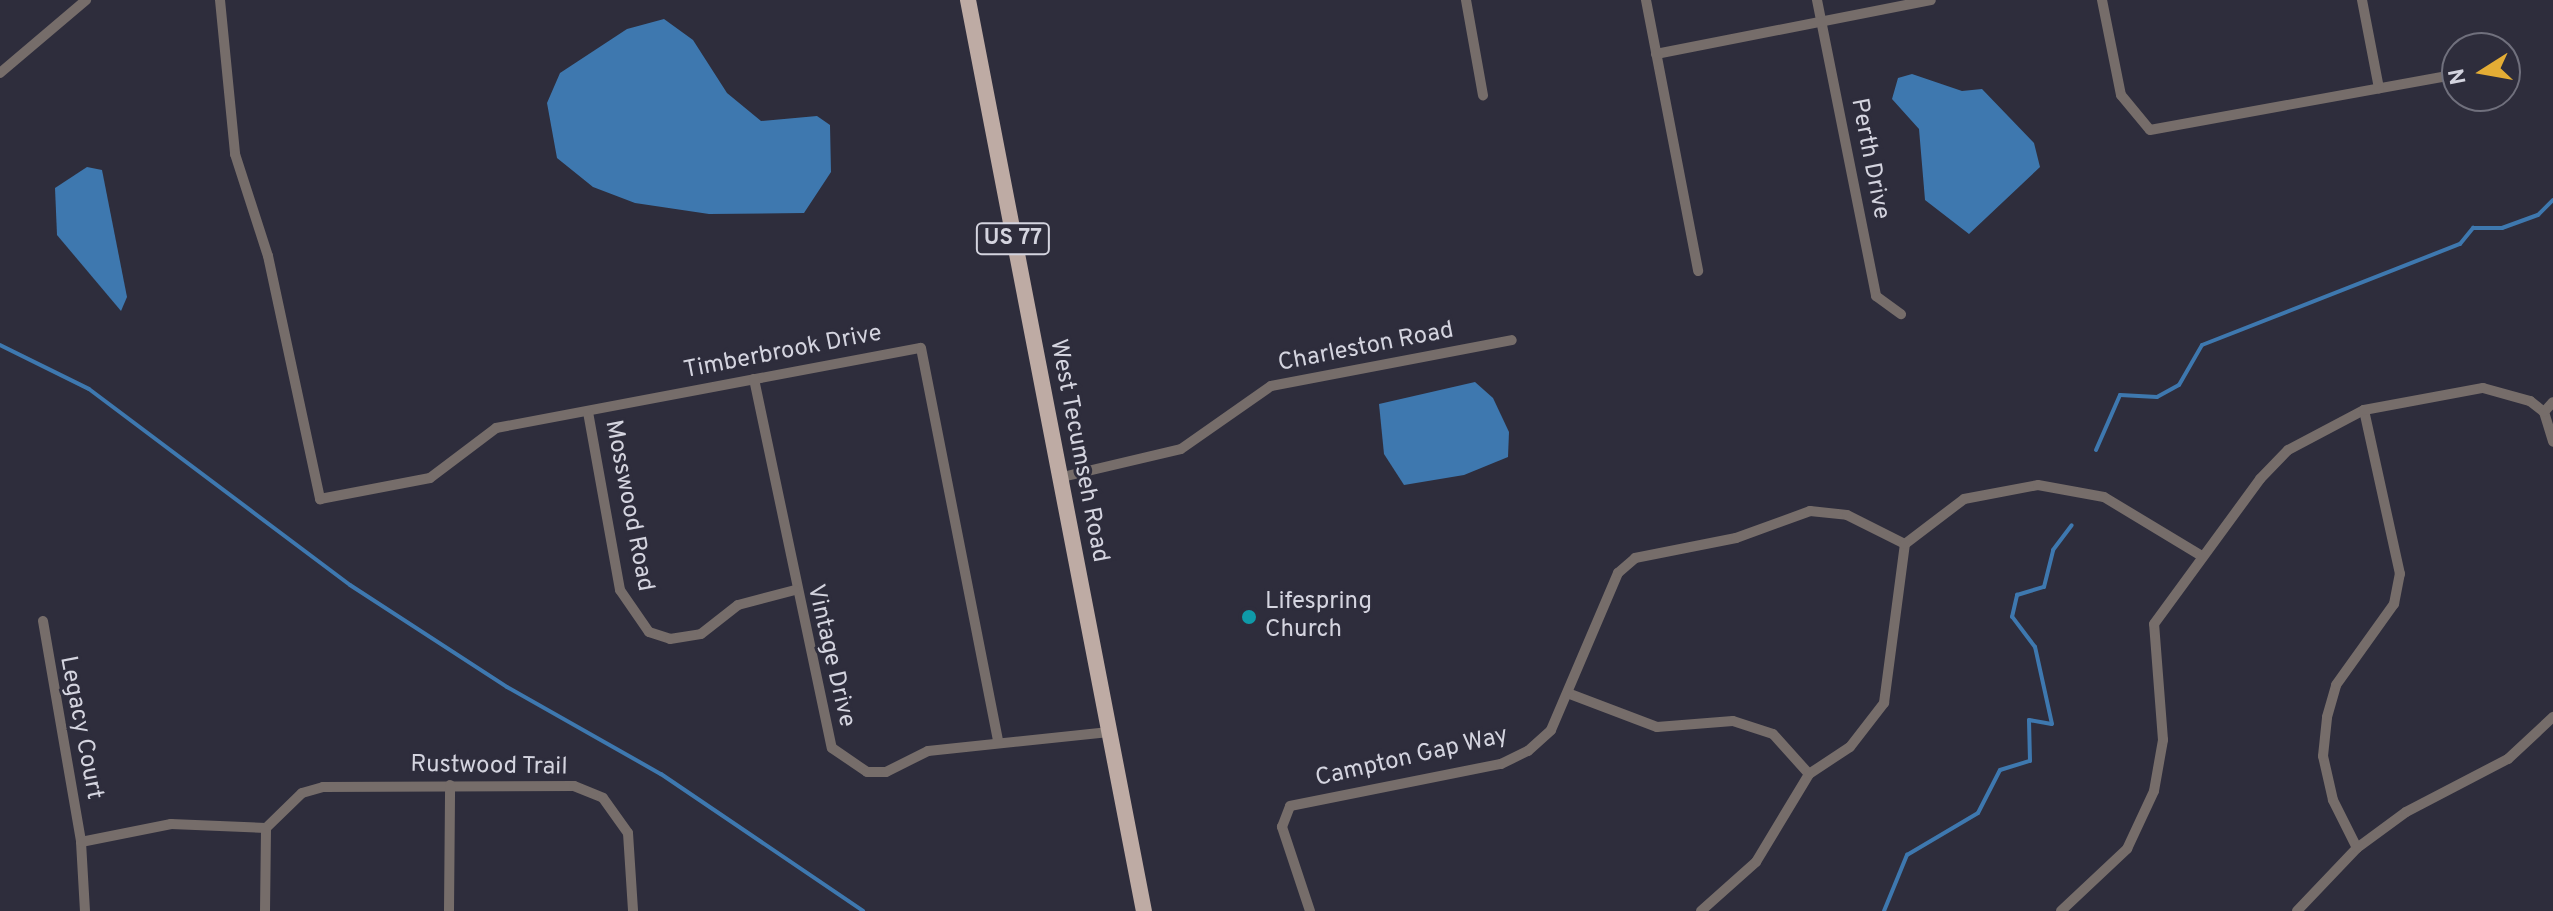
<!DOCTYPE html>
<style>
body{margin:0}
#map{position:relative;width:2553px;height:911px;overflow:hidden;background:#2e2d3c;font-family:Overpass,sans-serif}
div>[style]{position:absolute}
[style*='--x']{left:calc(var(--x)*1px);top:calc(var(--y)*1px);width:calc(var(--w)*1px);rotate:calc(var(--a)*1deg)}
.water>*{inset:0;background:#3e78af}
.stream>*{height:4px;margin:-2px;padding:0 2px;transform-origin:2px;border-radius:2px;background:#3e78af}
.street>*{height:10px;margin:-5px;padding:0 5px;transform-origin:5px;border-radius:5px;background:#766d6a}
.primary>*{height:16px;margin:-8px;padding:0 8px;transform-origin:8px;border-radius:8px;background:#beaba4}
.dots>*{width:22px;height:22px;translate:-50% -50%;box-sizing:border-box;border:4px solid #2e2d3c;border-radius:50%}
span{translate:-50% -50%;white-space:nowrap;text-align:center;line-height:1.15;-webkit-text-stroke:6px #2e2d3c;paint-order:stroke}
.shield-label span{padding:2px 6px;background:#2e2d3c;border:2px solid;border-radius:6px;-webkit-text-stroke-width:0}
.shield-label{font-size:22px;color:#d4d4df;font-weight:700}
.street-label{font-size:24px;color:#d4d4df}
.poi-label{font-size:24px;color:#d4d4df}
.left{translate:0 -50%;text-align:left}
.north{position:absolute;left:2441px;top:32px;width:80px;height:80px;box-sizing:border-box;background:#2e2d3c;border:2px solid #70707d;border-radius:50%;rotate:259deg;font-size:22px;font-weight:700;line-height:32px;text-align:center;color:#d4d4df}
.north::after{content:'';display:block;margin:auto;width:28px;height:36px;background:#e4ad35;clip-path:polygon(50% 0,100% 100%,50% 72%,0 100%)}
</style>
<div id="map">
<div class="water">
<div style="clip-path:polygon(664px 19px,693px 40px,727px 93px,761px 121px,817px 116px,830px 125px,831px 172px,804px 213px,709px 214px,635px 203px,593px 187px,557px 158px,547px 103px,560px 73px,627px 29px)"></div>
<div style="clip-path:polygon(1912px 74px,1962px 91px,1982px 89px,2034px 143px,2040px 167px,1969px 234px,1925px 200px,1919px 129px,1892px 99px,1898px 78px)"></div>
<div style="clip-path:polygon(87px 167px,102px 170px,127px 297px,121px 311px,57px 235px,55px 188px)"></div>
<div style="clip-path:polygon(1475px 382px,1493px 398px,1509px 432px,1508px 457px,1464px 475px,1404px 485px,1384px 454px,1379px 404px)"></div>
</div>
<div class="stream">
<div style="--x:0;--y:345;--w:99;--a:26.3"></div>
<div style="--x:89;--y:389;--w:326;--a:36.9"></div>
<div style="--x:350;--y:585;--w:187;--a:33"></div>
<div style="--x:507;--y:687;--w:177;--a:29.5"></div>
<div style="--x:661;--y:774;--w:244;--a:34.1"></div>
<div style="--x:2096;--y:450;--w:60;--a:-66.4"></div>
<div style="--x:2120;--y:395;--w:37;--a:3"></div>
<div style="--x:2157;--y:397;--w:25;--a:-29"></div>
<div style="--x:2179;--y:385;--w:46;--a:-60.1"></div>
<div style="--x:2202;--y:345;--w:277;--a:-21.4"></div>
<div style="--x:2460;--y:244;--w:21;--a:-51"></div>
<div style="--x:2473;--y:228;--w:29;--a:0"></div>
<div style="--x:2502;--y:228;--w:38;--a:-20"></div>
<div style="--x:2538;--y:215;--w:21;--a:-45"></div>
<div style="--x:1884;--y:911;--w:61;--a:-67.7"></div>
<div style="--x:1907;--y:855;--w:82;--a:-30.6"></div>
<div style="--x:1978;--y:813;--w:48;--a:-62.9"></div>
<div style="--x:2000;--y:770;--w:31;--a:-17"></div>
<div style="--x:2030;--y:761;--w:41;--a:-91.4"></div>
<div style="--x:2029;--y:720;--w:23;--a:10"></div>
<div style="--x:2052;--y:724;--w:79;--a:-102.4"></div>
<div style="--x:2035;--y:647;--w:38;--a:-127"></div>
<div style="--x:2012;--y:617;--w:23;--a:-77"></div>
<div style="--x:2017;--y:595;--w:28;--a:-17"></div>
<div style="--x:2044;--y:587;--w:38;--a:-76"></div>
<div style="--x:2053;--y:550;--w:31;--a:-53"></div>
</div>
<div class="street">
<div style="--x:220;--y:0;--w:155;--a:84.4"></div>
<div style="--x:235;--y:154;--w:107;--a:72.1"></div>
<div style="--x:268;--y:256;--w:249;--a:77.9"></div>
<div style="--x:320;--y:499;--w:112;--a:-10.8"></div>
<div style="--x:430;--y:478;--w:83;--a:-37.1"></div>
<div style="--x:496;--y:428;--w:432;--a:-10.7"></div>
<div style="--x:921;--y:348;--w:399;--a:78.9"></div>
<div style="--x:1466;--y:0;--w:97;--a:79.9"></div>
<div style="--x:1646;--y:0;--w:276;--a:79.1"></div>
<div style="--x:1817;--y:0;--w:302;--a:78.7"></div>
<div style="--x:1876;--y:296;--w:31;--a:36"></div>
<div style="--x:2102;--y:0;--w:97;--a:78.7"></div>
<div style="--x:2121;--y:95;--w:45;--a:50.4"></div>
<div style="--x:2150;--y:130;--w:312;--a:-10.3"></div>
<div style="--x:2362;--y:0;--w:90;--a:79.1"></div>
<div style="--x:1656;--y:54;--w:280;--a:-11.1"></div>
<div style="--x:0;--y:73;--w:113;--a:-40.3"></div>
<div style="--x:754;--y:379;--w:377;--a:78.1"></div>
<div style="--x:832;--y:748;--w:42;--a:34.4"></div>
<div style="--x:867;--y:772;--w:19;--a:0"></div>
<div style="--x:886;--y:772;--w:47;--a:-26.6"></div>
<div style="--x:928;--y:751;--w:182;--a:-6"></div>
<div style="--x:588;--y:412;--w:181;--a:79.8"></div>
<div style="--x:620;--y:590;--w:51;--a:55.4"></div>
<div style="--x:649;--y:632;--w:22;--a:18"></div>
<div style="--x:670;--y:639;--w:31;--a:-9"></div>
<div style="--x:701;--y:634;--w:47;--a:-38.1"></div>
<div style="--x:738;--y:605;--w:59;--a:-14.7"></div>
<div style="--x:2544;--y:412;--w:31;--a:73"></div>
<div style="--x:1058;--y:478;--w:126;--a:-13.3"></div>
<div style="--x:1181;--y:449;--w:110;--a:-35"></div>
<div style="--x:1271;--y:386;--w:245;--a:-10.8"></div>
<div style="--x:43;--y:621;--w:224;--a:80.2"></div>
<div style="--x:81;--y:842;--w:69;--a:86.7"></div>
<div style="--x:1570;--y:694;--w:93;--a:20.8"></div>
<div style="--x:1657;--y:727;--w:76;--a:-4.5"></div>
<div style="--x:1733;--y:721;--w:42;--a:18"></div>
<div style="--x:1773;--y:734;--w:54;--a:48"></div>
<div style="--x:266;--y:828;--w:50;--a:-44.2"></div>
<div style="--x:302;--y:793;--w:22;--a:-16"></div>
<div style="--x:323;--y:787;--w:251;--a:-0.2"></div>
<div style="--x:574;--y:786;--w:31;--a:22"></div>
<div style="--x:603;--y:798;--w:43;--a:54.5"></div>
<div style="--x:628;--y:833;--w:78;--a:86.3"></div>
<div style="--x:81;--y:842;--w:92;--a:-11.3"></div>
<div style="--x:171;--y:824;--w:95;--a:2.4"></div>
<div style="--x:2357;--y:848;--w:54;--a:-116.6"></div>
<div style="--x:2333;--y:800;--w:45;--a:-102.8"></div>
<div style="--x:2323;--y:756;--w:39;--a:-84"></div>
<div style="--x:2327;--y:717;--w:33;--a:-74"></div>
<div style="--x:2336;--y:685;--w:100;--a:-54.4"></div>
<div style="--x:2394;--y:604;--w:31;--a:-79"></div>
<div style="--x:2400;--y:574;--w:168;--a:-102.4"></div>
<div style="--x:265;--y:911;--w:83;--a:-89.3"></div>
<div style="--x:449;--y:911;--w:126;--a:-89.5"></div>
<div style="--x:1310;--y:911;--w:89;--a:-108.4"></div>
<div style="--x:1282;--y:827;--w:22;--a:-69"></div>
<div style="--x:1290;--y:806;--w:215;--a:-11.3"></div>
<div style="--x:1501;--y:764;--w:30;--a:-26"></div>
<div style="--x:1528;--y:751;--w:31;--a:-42"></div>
<div style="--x:1551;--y:730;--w:171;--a:-66.9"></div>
<div style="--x:1618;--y:573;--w:23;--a:-41"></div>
<div style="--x:1635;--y:558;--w:103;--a:-11.2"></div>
<div style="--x:1736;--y:538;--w:79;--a:-20"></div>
<div style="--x:1810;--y:511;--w:37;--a:6"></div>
<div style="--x:1847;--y:515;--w:65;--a:26.6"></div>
<div style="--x:1701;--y:911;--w:74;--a:-41.7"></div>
<div style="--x:1756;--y:862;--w:103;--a:-58.9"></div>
<div style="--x:1809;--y:774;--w:49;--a:-33.4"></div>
<div style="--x:1850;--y:747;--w:56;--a:-52.3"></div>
<div style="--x:1884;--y:703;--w:160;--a:-82.5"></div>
<div style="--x:1905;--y:544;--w:74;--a:-37.3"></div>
<div style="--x:1964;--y:499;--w:75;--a:-10.7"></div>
<div style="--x:2038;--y:485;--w:67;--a:10.3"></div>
<div style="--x:2104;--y:497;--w:112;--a:31.1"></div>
<div style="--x:2061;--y:911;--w:91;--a:-43.2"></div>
<div style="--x:2127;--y:849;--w:64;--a:-65"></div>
<div style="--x:2154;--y:791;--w:52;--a:-80"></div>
<div style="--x:2163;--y:740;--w:116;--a:-94.4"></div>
<div style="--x:2154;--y:624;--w:180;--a:-53.8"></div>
<div style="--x:2260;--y:479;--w:40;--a:-46"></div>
<div style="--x:2288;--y:450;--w:86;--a:-27.8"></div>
<div style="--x:2364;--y:410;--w:121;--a:-10.5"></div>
<div style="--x:2483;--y:388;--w:49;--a:15.5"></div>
<div style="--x:2530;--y:401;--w:18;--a:38"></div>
<div style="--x:2544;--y:412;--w:13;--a:-48"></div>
<div style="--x:2297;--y:911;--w:87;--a:-46.4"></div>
<div style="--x:2357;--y:848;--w:61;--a:-36.3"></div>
<div style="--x:2406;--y:812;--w:115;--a:-27.5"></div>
<div style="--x:2508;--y:759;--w:62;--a:-43"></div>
</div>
<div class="primary">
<div style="--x:968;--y:0;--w:928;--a:79.07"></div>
</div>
<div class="dots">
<div style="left:1249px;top:617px;background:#0f9aa8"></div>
</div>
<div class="shield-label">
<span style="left:1013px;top:239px">US 77</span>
</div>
<div class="street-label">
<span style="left:1869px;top:159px;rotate:79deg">Perth Drive</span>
<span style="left:1366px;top:348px;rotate:-11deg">Charleston Road</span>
<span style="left:783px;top:353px;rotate:-11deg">Timberbrook Drive</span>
<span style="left:1078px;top:451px;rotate:79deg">West Tecumseh Road</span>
<span style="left:628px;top:506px;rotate:79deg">Mosswood Road</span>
<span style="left:830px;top:656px;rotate:77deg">Vintage Drive</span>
<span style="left:80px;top:728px;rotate:79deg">Legacy Court</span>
<span style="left:1412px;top:758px;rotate:-13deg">Campton Gap Way</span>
<span style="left:489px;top:767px;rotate:1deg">Rustwood Trail</span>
</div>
<div class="poi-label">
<span class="left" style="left:1265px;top:617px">Lifespring<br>Church</span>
</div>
<div class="north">N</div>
</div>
